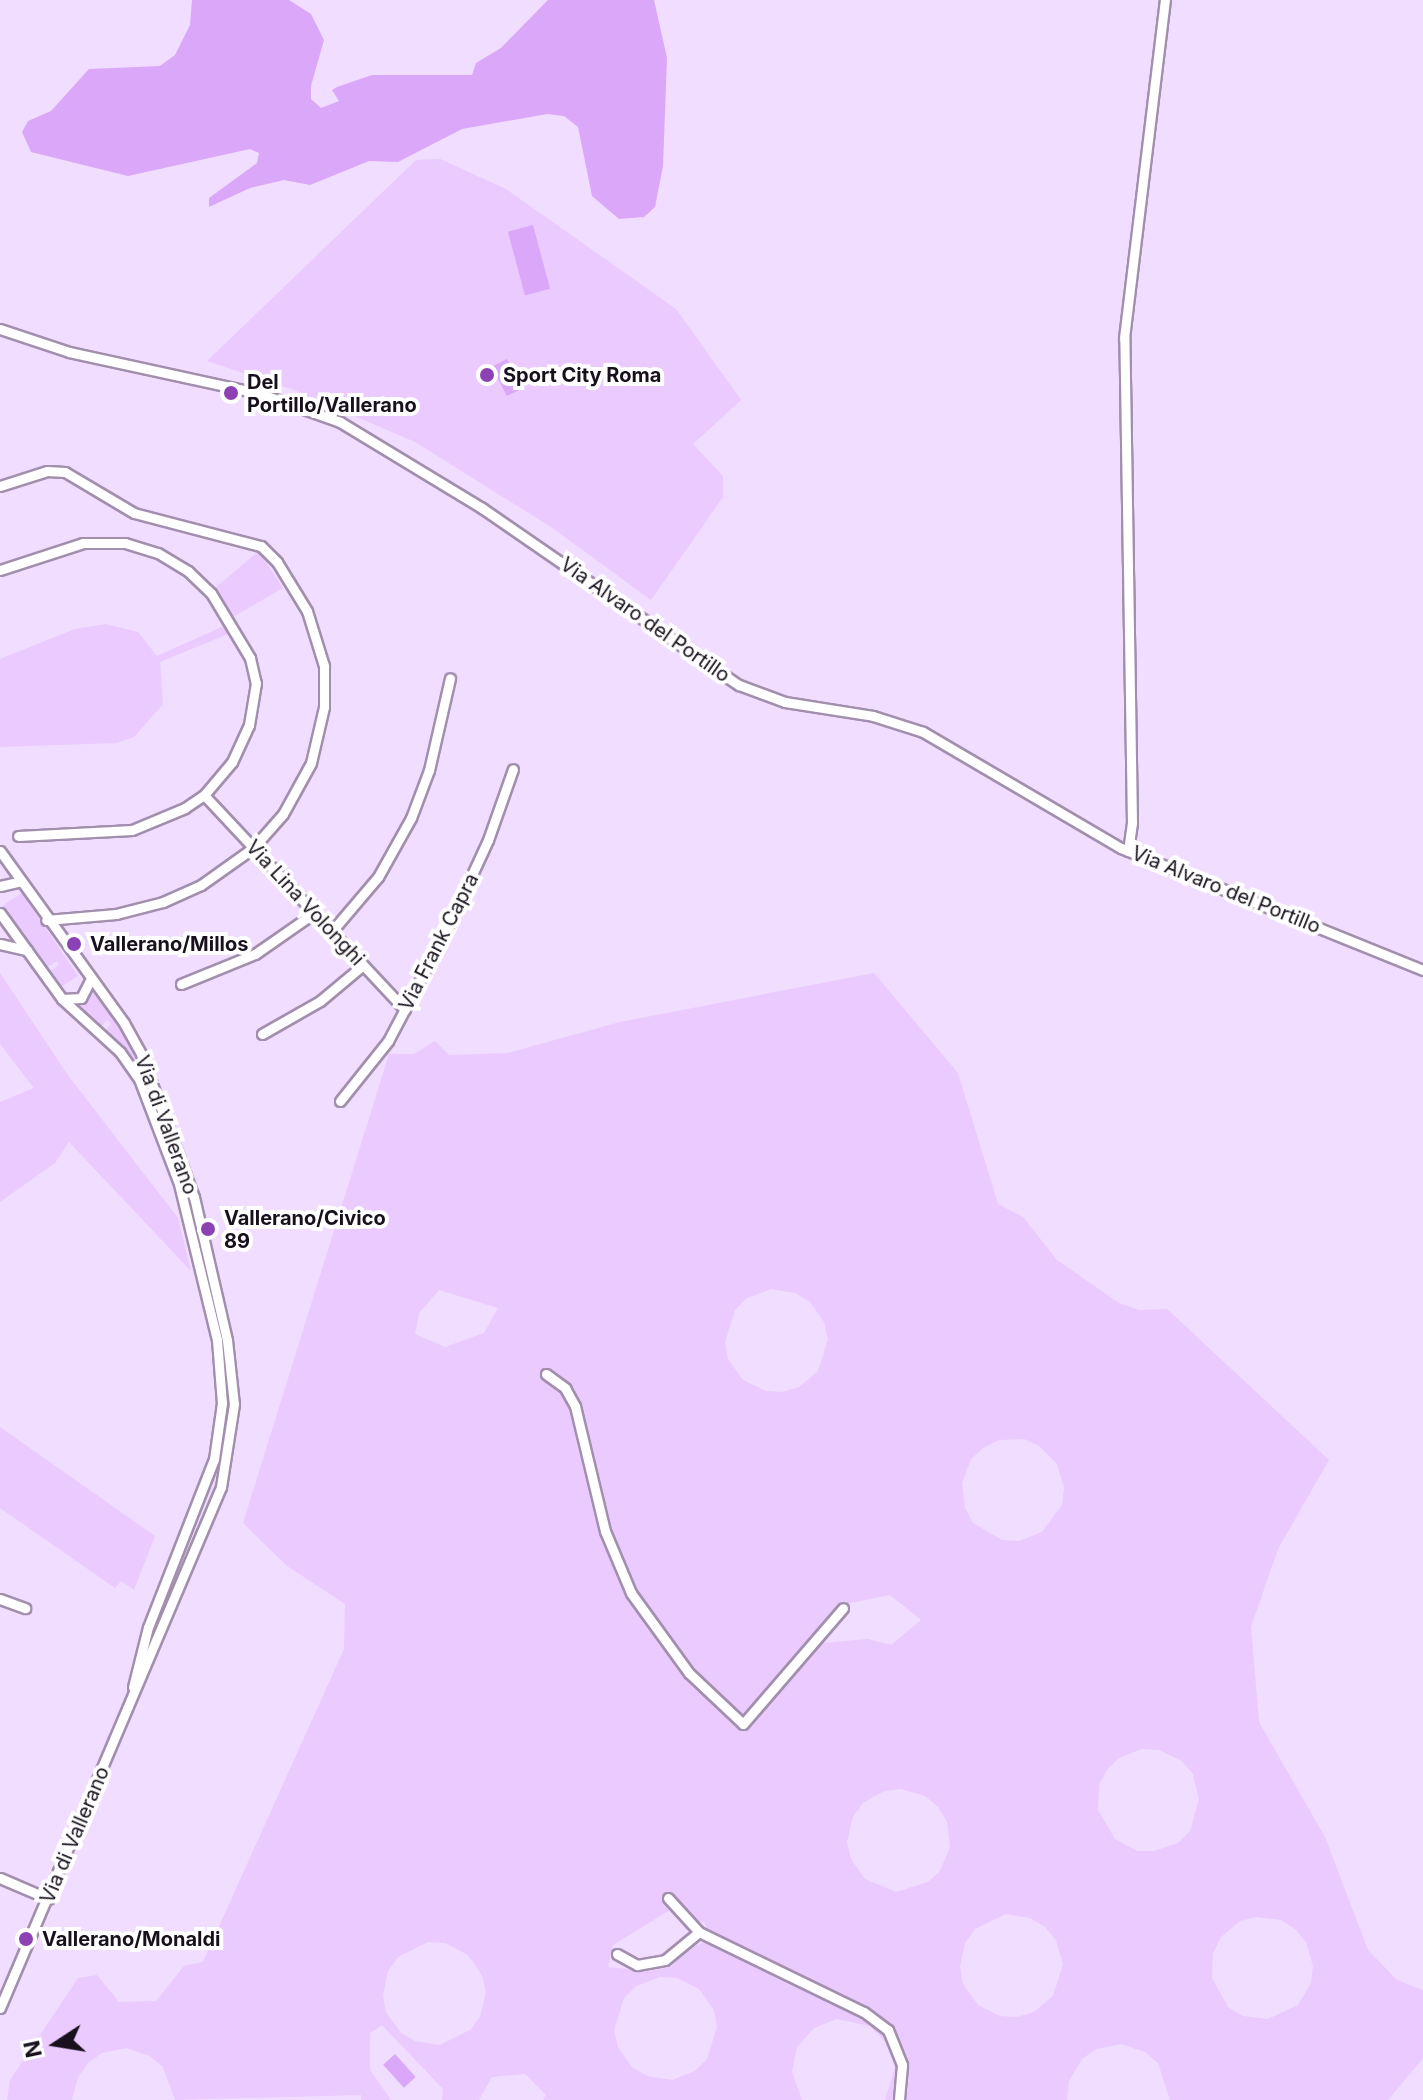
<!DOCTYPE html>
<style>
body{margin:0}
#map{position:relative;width:1423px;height:2100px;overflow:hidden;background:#f1ddff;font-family:Inter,sans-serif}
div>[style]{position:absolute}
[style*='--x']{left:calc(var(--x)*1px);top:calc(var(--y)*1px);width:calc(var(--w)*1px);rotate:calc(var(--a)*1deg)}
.green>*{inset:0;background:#eacaff}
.water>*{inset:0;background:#daa7f9;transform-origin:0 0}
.roads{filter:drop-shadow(2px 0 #a28fae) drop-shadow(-2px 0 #a28fae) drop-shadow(0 2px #a28fae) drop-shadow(0 -2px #a28fae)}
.minor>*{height:9px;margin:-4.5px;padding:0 4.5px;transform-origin:4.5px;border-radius:4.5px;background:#fff}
.dots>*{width:22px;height:22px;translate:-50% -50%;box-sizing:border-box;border:4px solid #fff;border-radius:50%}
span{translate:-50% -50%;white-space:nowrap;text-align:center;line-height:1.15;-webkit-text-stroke:8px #fff;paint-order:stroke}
.poi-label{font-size:20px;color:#18111d;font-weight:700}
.left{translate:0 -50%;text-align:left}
.street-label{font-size:20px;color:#18111d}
.north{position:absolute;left:16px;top:2004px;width:80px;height:80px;-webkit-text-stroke:6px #fff;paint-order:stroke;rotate:258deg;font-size:22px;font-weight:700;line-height:32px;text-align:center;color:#18111d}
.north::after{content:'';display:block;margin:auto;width:28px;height:36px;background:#18111d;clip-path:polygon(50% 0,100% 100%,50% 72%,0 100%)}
</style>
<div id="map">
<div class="green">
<div style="clip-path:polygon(440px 159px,506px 189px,676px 309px,741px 400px,693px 444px,723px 476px,723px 497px,651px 600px,551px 527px,415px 442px,294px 390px,207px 361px,416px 160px)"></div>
<div style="clip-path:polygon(259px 551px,283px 588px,233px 617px,215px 588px)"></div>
<div style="clip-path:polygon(106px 624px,138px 632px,157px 656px,224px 626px,228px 634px,160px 662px,163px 704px,134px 737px,116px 743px,0 747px,0 659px,75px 629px)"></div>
<div style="clip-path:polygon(22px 893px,78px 976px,61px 987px,49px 972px,59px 965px,57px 961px,46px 968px,2px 906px)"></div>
<div style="clip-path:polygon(0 973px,67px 1074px,178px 1218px,191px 1271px,69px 1142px,55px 1163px,0 1202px,0 1102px,34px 1088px,0 1044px)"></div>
<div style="clip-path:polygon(evenodd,874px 973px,958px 1073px,998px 1204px,1023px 1217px,1057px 1260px,1119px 1303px,1139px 1310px,1167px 1309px,1329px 1460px,1278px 1549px,1251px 1627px,1259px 1722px,1325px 1837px,1368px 1950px,1397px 1980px,1423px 1990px,1423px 2058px,1388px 2100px,1170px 2100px,1158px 2063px,1145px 2052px,1121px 2044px,1096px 2049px,1082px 2059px,1069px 2081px,1067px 2100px,885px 2100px,895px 2068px,887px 2044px,870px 2026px,837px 2019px,814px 2028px,797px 2047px,792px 2072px,802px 2100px,543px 2100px,546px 2095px,525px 2074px,492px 2077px,479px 2100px,442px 2100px,443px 2089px,382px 2025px,370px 2033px,370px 2070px,391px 2100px,361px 2100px,361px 2095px,175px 2100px,163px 2067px,150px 2056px,126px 2048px,102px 2053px,88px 2063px,78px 2077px,72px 2100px,7px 2100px,10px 2080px,78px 1978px,97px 1975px,119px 2002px,156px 2001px,184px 1966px,203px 1962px,344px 1649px,345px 1604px,287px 1566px,243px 1523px,389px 1054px,414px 1054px,435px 1041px,449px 1055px,508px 1053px,620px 1022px,874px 973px,771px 1289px,795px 1293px,810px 1302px,824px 1322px,828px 1339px,818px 1371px,799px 1387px,782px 1392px,766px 1391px,743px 1380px,728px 1359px,725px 1342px,735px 1310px,747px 1298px,771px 1289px,874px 973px,439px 1290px,498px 1308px,484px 1333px,445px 1347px,415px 1334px,419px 1313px,439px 1290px,874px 973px,1024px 1439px,1039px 1446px,1057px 1464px,1064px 1488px,1062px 1505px,1042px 1532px,1019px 1541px,1002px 1540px,973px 1523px,965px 1508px,962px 1483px,971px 1459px,983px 1448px,999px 1440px,1024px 1439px,874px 973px,890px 1595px,921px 1620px,891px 1645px,868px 1639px,821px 1643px,846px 1604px,890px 1595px,874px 973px,1142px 1749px,1159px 1750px,1182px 1761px,1193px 1774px,1199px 1799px,1190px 1831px,1178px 1843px,1154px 1851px,1137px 1851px,1115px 1839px,1098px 1810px,1099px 1785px,1107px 1770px,1119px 1758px,1142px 1749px,874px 973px,901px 1789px,925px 1796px,938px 1807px,947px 1822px,950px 1847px,940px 1871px,928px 1882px,896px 1892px,865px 1879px,851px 1859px,847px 1842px,853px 1817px,863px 1803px,884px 1791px,901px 1789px,874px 973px,670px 1910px,705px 1923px,708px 1941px,689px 1948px,671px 1967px,648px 1971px,608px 1967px,613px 1945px,670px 1910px,874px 973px,1006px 1914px,1030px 1918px,1045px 1927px,1056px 1940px,1063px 1964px,1053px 1996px,1034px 2012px,1017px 2017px,1000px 2016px,978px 2005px,963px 1984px,960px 1967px,965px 1943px,975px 1929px,1006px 1914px,874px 973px,1256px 1917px,1281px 1920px,1295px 1929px,1306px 1942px,1313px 1966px,1311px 1983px,1298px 2005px,1268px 2019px,1243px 2016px,1228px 2007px,1212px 1978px,1213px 1953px,1221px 1937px,1240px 1921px,1256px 1917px,874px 973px,428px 1942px,445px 1943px,468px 1955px,482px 1975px,486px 1992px,480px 2017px,470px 2030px,440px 2045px,415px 2041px,401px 2033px,386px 2012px,383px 1995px,388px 1971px,398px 1957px,428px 1942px,874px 973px,660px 1977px,677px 1978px,699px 1989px,714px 2010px,717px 2027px,707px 2059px,695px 2071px,672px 2080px,647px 2076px,632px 2067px,618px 2047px,614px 2030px,624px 1998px,636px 1986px,660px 1977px)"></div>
<div style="clip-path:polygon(92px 991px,124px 1033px,144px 1075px,104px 1032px,111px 1024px,107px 1020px,100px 1028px,74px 1005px)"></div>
<div style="clip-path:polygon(0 1427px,155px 1536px,134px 1590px,121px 1581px,115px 1588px,0 1508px)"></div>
</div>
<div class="water">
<div style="clip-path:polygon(192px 0,289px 0,311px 14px,324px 40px,311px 86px,311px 99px,321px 108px,339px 101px,332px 90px,337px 87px,372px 75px,472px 75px,476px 63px,501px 48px,548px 0,654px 0,667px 58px,663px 166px,655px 207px,644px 217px,619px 219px,592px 196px,578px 127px,564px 116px,547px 114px,462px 129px,398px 162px,369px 161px,310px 185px,284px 180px,250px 188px,209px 207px,209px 198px,257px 163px,259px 153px,250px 149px,128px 176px,31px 152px,22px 132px,28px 121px,51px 111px,89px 69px,160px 66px,175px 55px,190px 25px)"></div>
<div style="left:533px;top:225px;width:66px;height:26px;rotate:75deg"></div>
<div style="left:507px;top:359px;width:33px;height:17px;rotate:63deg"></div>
<div style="left:395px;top:2054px;width:31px;height:16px;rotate:48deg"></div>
</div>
<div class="roads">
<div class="minor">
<div style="--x:0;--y:329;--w:73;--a:18.4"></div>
<div style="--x:69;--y:352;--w:197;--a:12.3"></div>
<div style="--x:261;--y:394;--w:84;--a:19.5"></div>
<div style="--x:340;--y:422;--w:166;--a:31.2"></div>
<div style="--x:482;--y:508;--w:312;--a:34.6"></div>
<div style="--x:739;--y:685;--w:49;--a:20.3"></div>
<div style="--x:785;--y:702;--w:89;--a:9"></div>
<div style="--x:873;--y:716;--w:52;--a:17.7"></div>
<div style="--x:923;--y:732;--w:229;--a:30.4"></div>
<div style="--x:1121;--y:848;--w:326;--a:22"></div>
<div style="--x:0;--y:486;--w:49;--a:-17.7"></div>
<div style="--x:47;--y:471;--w:18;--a:3"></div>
<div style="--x:65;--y:472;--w:80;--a:30.7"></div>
<div style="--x:134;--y:513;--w:131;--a:14.6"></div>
<div style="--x:261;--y:546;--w:23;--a:45"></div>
<div style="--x:277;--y:562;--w:57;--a:58.5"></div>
<div style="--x:307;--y:611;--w:58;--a:72.8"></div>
<div style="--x:324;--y:666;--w:41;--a:90"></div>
<div style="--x:324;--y:707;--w:57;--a:103.1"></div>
<div style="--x:311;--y:763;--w:58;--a:118.8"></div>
<div style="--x:283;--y:814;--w:45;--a:131.4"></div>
<div style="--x:253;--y:848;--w:64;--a:144.6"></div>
<div style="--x:201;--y:885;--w:42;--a:155.9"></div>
<div style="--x:163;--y:902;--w:49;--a:165.7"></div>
<div style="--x:116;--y:914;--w:70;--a:175.1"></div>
<div style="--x:0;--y:570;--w:87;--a:-18"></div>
<div style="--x:83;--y:543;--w:42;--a:0"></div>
<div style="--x:125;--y:543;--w:34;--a:17"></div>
<div style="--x:158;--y:553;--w:35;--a:31"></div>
<div style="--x:188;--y:571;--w:32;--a:44"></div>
<div style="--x:211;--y:593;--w:76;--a:59"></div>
<div style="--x:250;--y:658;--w:26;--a:77"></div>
<div style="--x:256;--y:683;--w:43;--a:99.5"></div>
<div style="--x:249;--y:725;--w:41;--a:114.7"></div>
<div style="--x:232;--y:762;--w:43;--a:130.3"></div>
<div style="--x:204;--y:795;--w:23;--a:146"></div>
<div style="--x:185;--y:808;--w:57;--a:157.5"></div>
<div style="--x:132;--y:830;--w:114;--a:177"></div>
<div style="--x:204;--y:795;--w:294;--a:46.9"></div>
<div style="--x:0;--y:851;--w:212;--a:54.2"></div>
<div style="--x:124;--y:1023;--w:35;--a:61"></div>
<div style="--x:141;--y:1054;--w:153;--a:69.7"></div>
<div style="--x:194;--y:1197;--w:147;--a:77"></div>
<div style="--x:227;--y:1340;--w:64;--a:83.8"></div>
<div style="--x:234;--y:1404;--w:84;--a:98.9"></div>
<div style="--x:221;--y:1487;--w:566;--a:112.99"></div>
<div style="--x:1128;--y:851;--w:28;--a:-82"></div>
<div style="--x:1132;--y:823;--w:485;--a:-90.9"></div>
<div style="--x:1124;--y:338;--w:340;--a:-83.1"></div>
<div style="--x:0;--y:886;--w:22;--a:-13"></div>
<div style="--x:0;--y:913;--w:106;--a:54.2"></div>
<div style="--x:62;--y:999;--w:79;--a:42.4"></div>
<div style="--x:120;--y:1052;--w:33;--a:55"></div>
<div style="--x:139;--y:1079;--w:112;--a:69.1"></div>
<div style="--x:179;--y:1184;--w:161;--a:76.3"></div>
<div style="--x:217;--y:1340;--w:63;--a:85.5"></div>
<div style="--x:222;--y:1403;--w:57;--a:98.1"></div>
<div style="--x:214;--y:1459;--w:180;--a:111.4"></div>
<div style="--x:148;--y:1627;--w:62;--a:104"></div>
<div style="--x:332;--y:931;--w:71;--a:-49.6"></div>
<div style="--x:378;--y:877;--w:68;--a:-60.8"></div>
<div style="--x:411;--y:818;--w:51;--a:-69.4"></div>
<div style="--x:429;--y:770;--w:94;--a:-77.1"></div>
<div style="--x:0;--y:944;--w:28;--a:13"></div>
<div style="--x:181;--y:984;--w:80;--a:-22.1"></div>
<div style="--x:255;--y:954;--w:72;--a:-34.8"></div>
<div style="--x:62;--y:999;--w:19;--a:-3"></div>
<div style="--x:81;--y:998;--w:20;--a:-63"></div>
<div style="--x:262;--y:1034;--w:67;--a:-29.6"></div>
<div style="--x:320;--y:1001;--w:56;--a:-39.9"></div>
<div style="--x:340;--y:1101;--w:77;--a:-51.3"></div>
<div style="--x:388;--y:1041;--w:124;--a:-62.2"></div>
<div style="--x:446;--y:931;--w:100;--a:-65.2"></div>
<div style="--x:488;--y:840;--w:75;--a:-70.6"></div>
<div style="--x:546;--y:1374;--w:24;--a:36"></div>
<div style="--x:565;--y:1388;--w:21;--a:61"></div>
<div style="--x:575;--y:1406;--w:129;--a:76.5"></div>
<div style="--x:605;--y:1531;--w:67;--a:67.2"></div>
<div style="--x:631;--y:1593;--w:99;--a:54.1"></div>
<div style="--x:689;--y:1673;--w:74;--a:43.4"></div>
<div style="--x:743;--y:1724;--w:153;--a:-49.2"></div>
<div style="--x:0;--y:1599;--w:27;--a:20"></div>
<div style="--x:0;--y:1878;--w:53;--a:23.2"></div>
<div style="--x:668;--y:1898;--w:46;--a:47.6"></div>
<div style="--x:699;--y:1932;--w:183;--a:25.9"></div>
<div style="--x:864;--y:2012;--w:30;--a:37"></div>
<div style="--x:888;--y:2030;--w:38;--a:68"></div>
<div style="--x:902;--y:2065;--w:35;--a:95"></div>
<div style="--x:617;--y:1954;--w:23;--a:29"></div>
<div style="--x:637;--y:1965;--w:28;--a:-10"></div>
<div style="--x:665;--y:1960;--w:44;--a:-39.5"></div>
</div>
</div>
<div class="dots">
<div style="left:487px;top:375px;background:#8d42b3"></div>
<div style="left:231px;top:393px;background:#8d42b3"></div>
<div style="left:74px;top:944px;background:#8d42b3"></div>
<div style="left:208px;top:1229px;background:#8d42b3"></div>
<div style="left:26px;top:1939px;background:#8d42b3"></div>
</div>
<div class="poi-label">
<span class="left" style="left:503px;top:375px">Sport City Roma</span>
<span class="left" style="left:247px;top:394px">Del<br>Portillo/Vallerano</span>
<span class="left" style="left:90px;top:944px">Vallerano/Millos</span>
<span class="left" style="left:224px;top:1230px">Vallerano/Civico<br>89</span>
<span class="left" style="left:42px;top:1939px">Vallerano/Monaldi</span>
</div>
<div class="street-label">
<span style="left:645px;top:620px;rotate:35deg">Via Alvaro del Portillo</span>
<span style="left:1226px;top:890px;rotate:22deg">Via Alvaro del Portillo</span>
<span style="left:305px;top:903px;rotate:47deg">Via Lina Volonghi</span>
<span style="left:439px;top:942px;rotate:-63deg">Via Frank Capra</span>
<span style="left:166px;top:1125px;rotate:70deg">Via di Vallerano</span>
<span style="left:75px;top:1835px;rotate:-67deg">Via di Vallerano</span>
</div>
<div class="north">N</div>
</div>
